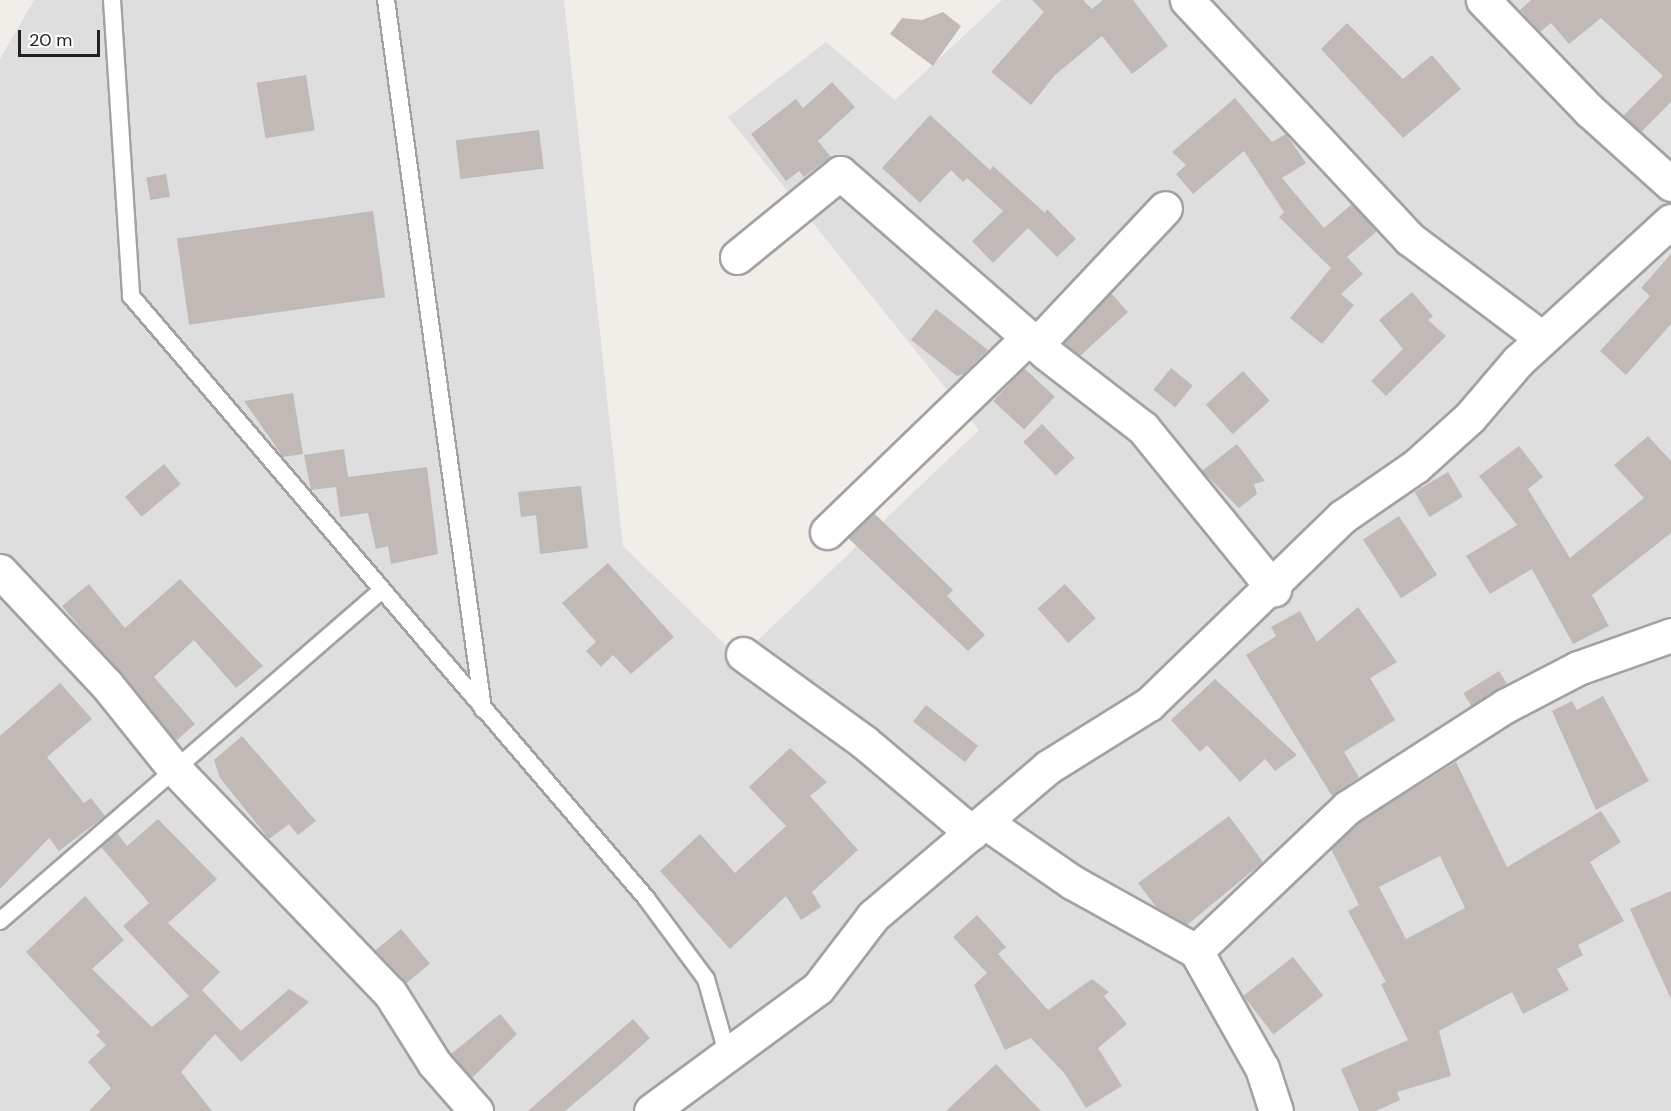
<!DOCTYPE html>
<style>
body{margin:0}
#map{position:relative;width:1671px;height:1111px;overflow:hidden;background:#f1eee9;font-family:"DM Sans",sans-serif}
div>[style]{position:absolute}
[style*='--x']{left:calc(var(--x)*1px);top:calc(var(--y)*1px);width:calc(var(--w)*1px);rotate:calc(var(--a)*1deg)}
.residential>*{inset:0;background:#dfdede}
.building>*{inset:0;background:#c1b9b5;transform-origin:0 0}
.roads{filter:drop-shadow(2px 0 #a2a2a2) drop-shadow(-2px 0 #a2a2a2) drop-shadow(0 2px #a2a2a2) drop-shadow(0 -2px #a2a2a2)}
.lane>*{height:16px;margin:-8px;padding:0 8px;transform-origin:8px;border-radius:8px;background:#fff}
.street>*{height:33px;margin:-16.5px;padding:0 16.5px;transform-origin:16.5px;border-radius:16.5px;background:#fff}
span{translate:-50% -50%;white-space:nowrap;text-align:center;line-height:1.15;-webkit-text-stroke:5px #fff;paint-order:stroke}
.scale{position:absolute;left:18px;top:30px;width:82px;height:27px;box-sizing:border-box;border:3px solid #212121;border-top:0;padding-left:8px;font-size:18px;line-height:21px;white-space:nowrap;color:#212121;-webkit-text-stroke:4px #fff;paint-order:stroke}
</style>
<div id="map">
<div class="residential">
<div style="clip-path:polygon(34px 0,564px 0,623px 546px,739px 658px,979px 430px,728px 117px,826px 42px,895px 100px,1002px 0,1671px 0,1671px 1111px,0 1111px,0 59px)"></div>
</div>
<div class="building">
<div style="clip-path:polygon(1032px 0,1083px 0,1092px 9px,1103px 0,1133px 0,1168px 46px,1132px 74px,1102px 36px,1055px 75px,1031px 105px,991px 72px,1044px 12px)"></div>
<div style="clip-path:polygon(1531px 0,1671px 0,1671px 102px,1641px 132px,1623px 116px,1663px 76px,1601px 18px,1569px 44px,1551px 23px,1540px 32px,1520px 10px)"></div>
<div style="clip-path:polygon(943px 12px,961px 26px,933px 66px,890px 34px,902px 18px,922px 20px)"></div>
<div style="clip-path:polygon(1347px 23px,1403px 79px,1432px 55px,1461px 89px,1403px 138px,1321px 49px)"></div>
<div style="left:306px;top:75px;width:56px;height:50px;rotate:81deg"></div>
<div style="clip-path:polygon(832px 82px,855px 107px,818px 141px,831px 157px,804px 177px,799px 171px,786px 181px,751px 134px,796px 99px,803px 108px)"></div>
<div style="clip-path:polygon(1235px 98px,1272px 142px,1286px 134px,1306px 163px,1282px 178px,1324px 228px,1352px 204px,1377px 231px,1347px 257px,1363px 274px,1341px 294px,1354px 305px,1322px 344px,1290px 318px,1331px 268px,1279px 217px,1284px 212px,1244px 151px,1193px 194px,1176px 174px,1186px 165px,1172px 152px)"></div>
<div style="clip-path:polygon(930px 115px,990px 170px,993px 166px,1045px 213px,1047px 209px,1076px 239px,1057px 257px,1028px 228px,993px 263px,972px 241px,1003px 211px,967px 178px,963px 182px,951px 170px,920px 203px,882px 168px)"></div>
<div style="left:539px;top:130px;width:39px;height:84px;rotate:83deg"></div>
<div style="left:166px;top:174px;width:23px;height:20px;rotate:80deg"></div>
<div style="left:373px;top:211px;width:87px;height:198px;rotate:82deg"></div>
<div style="clip-path:polygon(1671px 254px,1671px 324px,1626px 375px,1600px 351px,1650px 296px,1641px 288px)"></div>
<div style="clip-path:polygon(1412px 292px,1433px 316px,1428px 320px,1446px 336px,1386px 396px,1371px 381px,1403px 349px,1379px 320px)"></div>
<div style="clip-path:polygon(1111px 293px,1128px 312px,1080px 356px,1064px 343px)"></div>
<div style="clip-path:polygon(936px 309px,988px 350px,964px 374px,957px 376px,911px 340px)"></div>
<div style="left:1024px;top:368px;width:42px;height:45px;rotate:43deg"></div>
<div style="left:1171px;top:368px;width:28px;height:28px;rotate:39deg"></div>
<div style="left:1243px;top:371px;width:40px;height:50px;rotate:48deg"></div>
<div style="clip-path:polygon(293px 393px,303px 454px,283px 457px,244px 401px)"></div>
<div style="left:1042px;top:424px;width:47px;height:26px;rotate:46deg"></div>
<div style="clip-path:polygon(1648px 436px,1671px 461px,1671px 533px,1592px 595px,1609px 626px,1573px 644px,1532px 569px,1490px 594px,1466px 556px,1517px 525px,1479px 476px,1519px 446px,1543px 477px,1528px 489px,1570px 558px,1644px 498px,1614px 465px)"></div>
<div style="clip-path:polygon(1237px 444px,1265px 481px,1254px 484px,1257px 494px,1239px 508px,1202px 471px)"></div>
<div style="clip-path:polygon(344px 449px,348px 477px,427px 467px,438px 554px,391px 564px,388px 546px,376px 549px,368px 513px,340px 517px,336px 487px,311px 490px,304px 455px)"></div>
<div style="left:164px;top:464px;width:26px;height:51px;rotate:50deg"></div>
<div style="left:1448px;top:472px;width:29px;height:39px;rotate:59deg"></div>
<div style="clip-path:polygon(581px 486px,588px 548px,540px 554px,536px 515px,521px 517px,518px 492px)"></div>
<div style="clip-path:polygon(874px 513px,953px 590px,947px 596px,985px 635px,968px 651px,848px 538px)"></div>
<div style="left:1399px;top:516px;width:70px;height:43px;rotate:57deg"></div>
<div style="clip-path:polygon(608px 563px,674px 637px,631px 674px,613px 655px,601px 667px,586px 651px,596px 642px,562px 603px)"></div>
<div style="clip-path:polygon(180px 579px,263px 666px,236px 688px,194px 640px,154px 677px,195px 724px,176px 741px,62px 606px,89px 584px,125px 628px)"></div>
<div style="left:1065px;top:584px;width:46px;height:37px;rotate:48deg"></div>
<div style="clip-path:polygon(1358px 607px,1397px 662px,1370px 678px,1395px 720px,1344px 752px,1359px 777px,1332px 796px,1246px 655px,1276px 636px,1271px 627px,1300px 611px,1317px 642px)"></div>
<div style="left:1499px;top:671px;width:15px;height:42px;rotate:58deg"></div>
<div style="clip-path:polygon(1215px 679px,1297px 755px,1275px 771px,1265px 759px,1240px 782px,1207px 745px,1200px 752px,1171px 720px)"></div>
<div style="clip-path:polygon(60px 683px,92px 719px,47px 757px,84px 803px,91px 798px,105px 816px,59px 851px,49px 838px,0 889px,0 736px)"></div>
<div style="clip-path:polygon(1603px 696px,1649px 781px,1596px 810px,1552px 711px,1572px 701px,1577px 710px)"></div>
<div style="left:926px;top:705px;width:66px;height:21px;rotate:38deg"></div>
<div style="clip-path:polygon(242px 736px,316px 821px,298px 835px,289px 824px,269px 839px,220px 778px,214px 760px)"></div>
<div style="clip-path:polygon(790px 748px,827px 782px,810px 796px,858px 850px,812px 892px,821px 907px,801px 920px,786px 896px,730px 949px,660px 871px,700px 834px,735px 873px,786px 826px,749px 787px)"></div>
<div style="clip-path:polygon(evenodd,1456px 762px,1507px 867px,1601px 811px,1621px 842px,1590px 862px,1624px 921px,1578px 945px,1583px 955px,1557px 969px,1569px 990px,1523px 1014px,1512px 992px,1439px 1031px,1451px 1076px,1397px 1092px,1400px 1100px,1376px 1111px,1359px 1111px,1341px 1069px,1408px 1040px,1381px 984px,1386px 982px,1348px 911px,1359px 905px,1331px 849px,1360px 822px,1456px 762px,1440px 856px,1465px 908px,1406px 939px,1379px 887px,1440px 856px)"></div>
<div style="clip-path:polygon(1229px 816px,1263px 862px,1187px 925px,1157px 908px,1138px 883px)"></div>
<div style="clip-path:polygon(158px 819px,217px 879px,168px 923px,220px 972px,202px 990px,241px 1031px,289px 989px,309px 1002px,241px 1062px,215px 1034px,181px 1072px,212px 1111px,89px 1111px,111px 1088px,88px 1062px,106px 1045px,96px 1035px,100px 1032px,26px 952px,85px 896px,124px 940px,92px 969px,152px 1027px,189px 996px,123px 926px,149px 903px,101px 847px,117px 833px,127px 846px)"></div>
<div style="clip-path:polygon(1671px 891px,1671px 999px,1630px 909px)"></div>
<div style="clip-path:polygon(977px 915px,1006px 947px,998px 954px,1048px 1010px,1092px 979px,1109px 992px,1104px 996px,1127px 1024px,1098px 1048px,1122px 1086px,1086px 1108px,1065px 1074px,1031px 1038px,1005px 1050px,974px 985px,987px 973px,953px 937px)"></div>
<div style="left:401px;top:929px;width:45px;height:33px;rotate:50deg"></div>
<div style="left:1293px;top:957px;width:49px;height:63px;rotate:52deg"></div>
<div style="clip-path:polygon(500px 1014px,517px 1034px,472px 1078px,451px 1054px)"></div>
<div style="clip-path:polygon(633px 1019px,650px 1038px,621px 1064px,565px 1111px,528px 1111px)"></div>
<div style="clip-path:polygon(996px 1064px,1041px 1111px,946px 1111px)"></div>
</div>
<div class="roads">
<div class="lane">
<div style="--x:112;--y:0;--w:297;--a:86.3"></div>
<div style="--x:131;--y:296;--w:792;--a:49.45"></div>
<div style="--x:646;--y:898;--w:101;--a:53.5"></div>
<div style="--x:706;--y:979;--w:80;--a:74.1"></div>
<div style="--x:386;--y:0;--w:716;--a:82.21"></div>
<div style="--x:0;--y:921;--w:505;--a:-40.91"></div>
</div>
<div class="street">
<div style="--x:1187;--y:0;--w:327;--a:47"></div>
<div style="--x:1410;--y:239;--w:165;--a:36.9"></div>
<div style="--x:1483;--y:0;--w:154;--a:46.1"></div>
<div style="--x:1590;--y:111;--w:109;--a:42"></div>
<div style="--x:737;--y:257;--w:133;--a:-39.2"></div>
<div style="--x:840;--y:173;--w:274;--a:41.1"></div>
<div style="--x:1046;--y:353;--w:123;--a:37.7"></div>
<div style="--x:1143;--y:428;--w:208;--a:50.9"></div>
<div style="--x:1036;--y:345;--w:188;--a:-46.7"></div>
<div style="--x:827;--y:532;--w:279;--a:-44"></div>
<div style="--x:0;--y:571;--w:156;--a:46.8"></div>
<div style="--x:107;--y:685;--w:105;--a:51.2"></div>
<div style="--x:173;--y:767;--w:313;--a:46.2"></div>
<div style="--x:390;--y:993;--w:83;--a:57.8"></div>
<div style="--x:434;--y:1063;--w:64;--a:48.8"></div>
<div style="--x:743;--y:654;--w:150;--a:36"></div>
<div style="--x:864;--y:742;--w:141;--a:40.1"></div>
<div style="--x:985;--y:822;--w:106;--a:34.6"></div>
<div style="--x:1072;--y:882;--w:142;--a:29.1"></div>
<div style="--x:1196;--y:951;--w:134;--a:60.6"></div>
<div style="--x:1262;--y:1068;--w:45;--a:72"></div>
<div style="--x:1196;--y:951;--w:209;--a:-43.5"></div>
<div style="--x:1348;--y:807;--w:187;--a:-32.8"></div>
<div style="--x:1505;--y:706;--w:82;--a:-27.5"></div>
<div style="--x:1578;--y:668;--w:99;--a:-19.5"></div>
<div style="--x:651;--y:1111;--w:207;--a:-36.4"></div>
<div style="--x:818;--y:988;--w:91;--a:-52.6"></div>
<div style="--x:873;--y:916;--w:230;--a:-40.4"></div>
<div style="--x:1048;--y:767;--w:119;--a:-32"></div>
<div style="--x:1149;--y:704;--w:269;--a:-44.1"></div>
<div style="--x:1342;--y:517;--w:90;--a:-34.6"></div>
<div style="--x:1416;--y:466;--w:73;--a:-42.2"></div>
<div style="--x:1470;--y:417;--w:74;--a:-49.4"></div>
<div style="--x:1518;--y:361;--w:207;--a:-42.5"></div>
</div>
</div>
<div class="scale">20 m</div>
</div>
